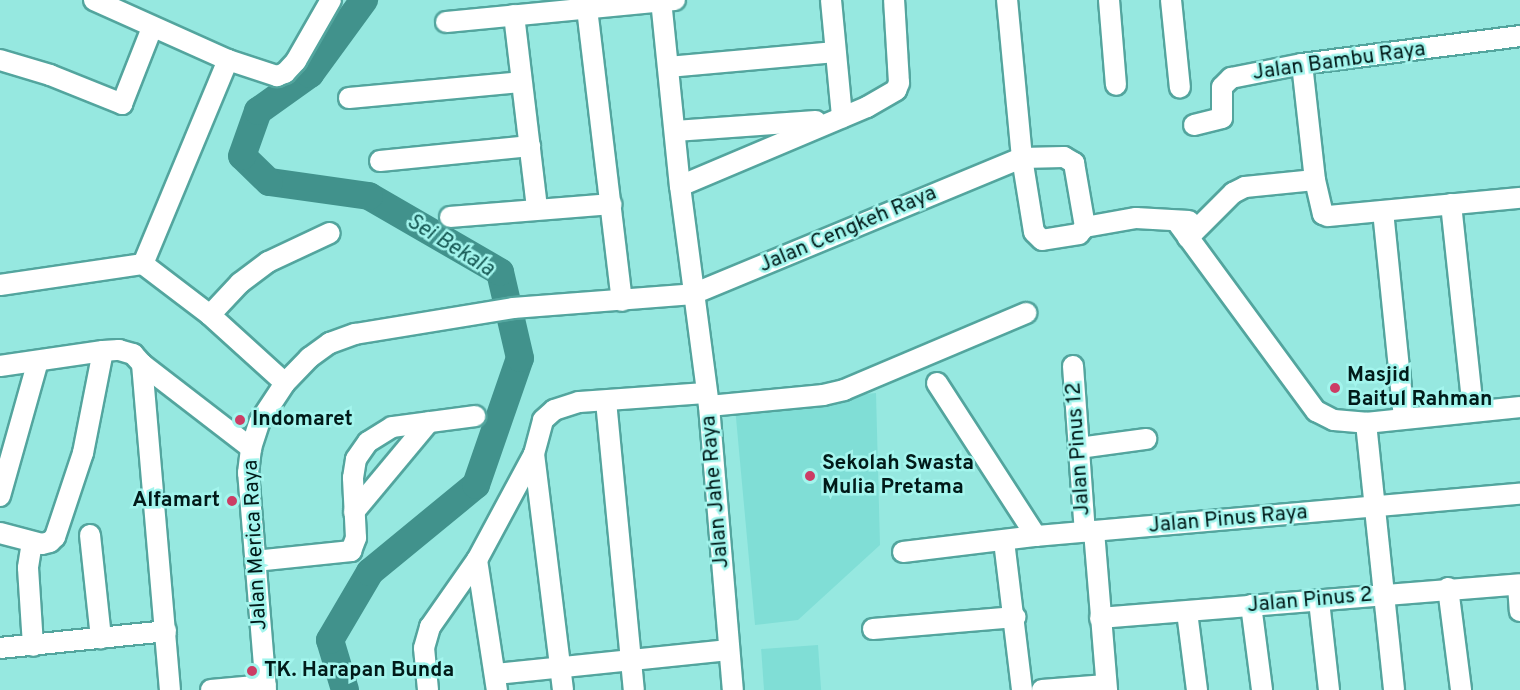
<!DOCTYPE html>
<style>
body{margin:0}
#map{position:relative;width:1520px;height:690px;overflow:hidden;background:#96e8e0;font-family:Overpass,sans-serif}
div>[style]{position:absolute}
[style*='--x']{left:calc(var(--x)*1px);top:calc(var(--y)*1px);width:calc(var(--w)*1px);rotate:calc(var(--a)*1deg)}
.built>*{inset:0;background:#80ded6;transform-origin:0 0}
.river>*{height:28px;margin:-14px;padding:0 14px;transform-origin:14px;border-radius:14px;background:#41928c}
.roads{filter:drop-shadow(2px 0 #53a59e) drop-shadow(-2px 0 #53a59e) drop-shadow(0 2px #53a59e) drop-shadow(0 -2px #53a59e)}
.minor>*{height:20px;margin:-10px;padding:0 10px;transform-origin:10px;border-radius:10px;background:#fff}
.dots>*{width:16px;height:16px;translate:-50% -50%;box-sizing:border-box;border:3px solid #a3f5ed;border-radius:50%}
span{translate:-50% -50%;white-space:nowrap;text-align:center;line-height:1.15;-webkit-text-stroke:5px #a3f5ed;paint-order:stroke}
.street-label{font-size:21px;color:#011a19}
.poi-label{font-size:21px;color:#011a19;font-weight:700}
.left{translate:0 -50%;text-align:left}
.right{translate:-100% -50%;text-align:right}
.water-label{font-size:22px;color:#165954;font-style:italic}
</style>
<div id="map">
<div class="built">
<div style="clip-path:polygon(876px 393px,880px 545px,798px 620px,755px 625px,735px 407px)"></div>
<div style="left:818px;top:645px;width:45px;height:57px;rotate:86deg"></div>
</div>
<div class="river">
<div style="--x:345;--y:690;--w:52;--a:-106.7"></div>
<div style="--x:330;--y:640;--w:79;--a:-59.5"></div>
<div style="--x:370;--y:572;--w:137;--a:-39.4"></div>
<div style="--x:476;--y:485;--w:134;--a:-70.9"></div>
<div style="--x:520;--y:358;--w:88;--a:-103.1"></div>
<div style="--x:500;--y:272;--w:151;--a:-149.9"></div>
<div style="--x:369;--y:196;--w:101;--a:-172"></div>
<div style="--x:269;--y:182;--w:37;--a:-136"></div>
<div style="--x:242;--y:156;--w:48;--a:-70.4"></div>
<div style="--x:258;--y:111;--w:64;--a:-35.4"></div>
<div style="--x:310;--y:74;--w:92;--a:-53.9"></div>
</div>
<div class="roads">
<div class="minor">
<div style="--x:94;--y:0;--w:147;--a:24.1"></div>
<div style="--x:228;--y:60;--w:52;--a:18.1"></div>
<div style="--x:277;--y:76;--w:9;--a:-21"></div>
<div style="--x:285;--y:73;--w:16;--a:-47"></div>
<div style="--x:296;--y:61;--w:70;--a:-60.2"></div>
<div style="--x:586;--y:0;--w:303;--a:83.2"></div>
<div style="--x:661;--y:0;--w:187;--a:84.2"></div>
<div style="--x:680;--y:186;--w:222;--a:82.5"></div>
<div style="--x:709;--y:406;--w:285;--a:85.2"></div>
<div style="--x:831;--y:0;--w:118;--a:84.6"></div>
<div style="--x:1109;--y:0;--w:85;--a:85.3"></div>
<div style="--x:1171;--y:0;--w:88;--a:84.2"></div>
<div style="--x:514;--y:15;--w:195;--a:83.2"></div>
<div style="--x:446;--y:22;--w:230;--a:-5.5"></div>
<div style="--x:0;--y:60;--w:52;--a:16.7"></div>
<div style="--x:50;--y:75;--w:78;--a:21.9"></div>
<div style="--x:122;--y:104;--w:82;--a:-68.5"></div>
<div style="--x:1302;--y:64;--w:117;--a:83.6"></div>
<div style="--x:1315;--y:180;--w:35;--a:77"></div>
<div style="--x:1323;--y:214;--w:5;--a:22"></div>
<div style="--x:1328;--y:216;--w:193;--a:-5.4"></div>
<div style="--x:668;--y:67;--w:168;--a:-5.1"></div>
<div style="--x:349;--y:98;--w:172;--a:-5.3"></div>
<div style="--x:1194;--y:125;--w:29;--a:-14"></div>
<div style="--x:1222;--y:118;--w:31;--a:-90"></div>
<div style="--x:1222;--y:87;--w:13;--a:-45"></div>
<div style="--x:1231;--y:78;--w:72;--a:-11.2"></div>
<div style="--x:1302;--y:64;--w:220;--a:-7.3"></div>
<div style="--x:675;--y:131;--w:141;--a:-4.1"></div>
<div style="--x:380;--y:161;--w:151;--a:-5.7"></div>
<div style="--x:680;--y:186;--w:203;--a:-22.9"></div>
<div style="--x:867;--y:107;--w:34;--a:-30"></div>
<div style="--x:896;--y:90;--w:8;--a:-67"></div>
<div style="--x:899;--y:83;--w:83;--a:-93.4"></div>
<div style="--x:1451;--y:204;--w:208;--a:83.9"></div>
<div style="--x:1383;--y:211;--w:208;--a:84.2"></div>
<div style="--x:450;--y:217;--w:162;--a:-4.6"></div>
<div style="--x:1177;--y:222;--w:235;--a:53.7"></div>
<div style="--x:1316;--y:411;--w:20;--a:27"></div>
<div style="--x:1334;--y:420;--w:32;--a:5"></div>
<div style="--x:1366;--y:423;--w:268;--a:84"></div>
<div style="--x:1085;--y:227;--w:52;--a:-10"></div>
<div style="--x:1136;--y:218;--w:53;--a:3.2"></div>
<div style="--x:1188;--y:238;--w:64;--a:-45"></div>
<div style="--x:1233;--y:193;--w:13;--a:-27"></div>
<div style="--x:1245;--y:187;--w:70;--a:-5.7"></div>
<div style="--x:143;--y:264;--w:221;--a:-67.4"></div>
<div style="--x:0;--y:285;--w:145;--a:-8.4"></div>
<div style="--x:143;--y:264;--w:84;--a:37.3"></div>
<div style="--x:210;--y:315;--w:101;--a:42.2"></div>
<div style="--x:210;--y:315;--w:44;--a:-46.8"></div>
<div style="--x:240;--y:283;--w:35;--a:-37"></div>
<div style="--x:268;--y:262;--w:68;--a:-25.1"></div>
<div style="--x:142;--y:364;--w:327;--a:85.1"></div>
<div style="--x:0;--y:366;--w:104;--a:-8.3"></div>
<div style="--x:103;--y:351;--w:16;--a:-4"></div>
<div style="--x:119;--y:350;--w:15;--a:16"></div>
<div style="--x:133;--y:354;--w:13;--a:48"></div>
<div style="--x:142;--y:364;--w:138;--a:37.6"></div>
<div style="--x:1073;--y:366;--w:166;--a:85.9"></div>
<div style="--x:937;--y:383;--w:182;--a:57.1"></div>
<div style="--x:606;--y:401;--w:290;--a:84.5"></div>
<div style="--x:709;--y:406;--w:115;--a:-5.5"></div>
<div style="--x:823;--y:395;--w:22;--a:-13"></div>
<div style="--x:844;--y:390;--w:198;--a:-22.9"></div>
<div style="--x:1366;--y:423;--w:155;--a:-5.9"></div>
<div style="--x:1079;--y:448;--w:68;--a:-7.7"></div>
<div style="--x:0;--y:496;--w:140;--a:-74.3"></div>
<div style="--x:354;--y:512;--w:117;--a:-50.2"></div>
<div style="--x:1094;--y:531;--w:160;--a:85.3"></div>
<div style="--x:0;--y:533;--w:43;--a:14.7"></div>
<div style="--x:42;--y:544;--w:8;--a:-14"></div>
<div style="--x:50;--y:542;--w:7;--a:-45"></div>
<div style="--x:55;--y:537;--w:89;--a:-71.6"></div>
<div style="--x:83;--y:453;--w:104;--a:-78.9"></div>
<div style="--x:90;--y:535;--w:104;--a:83.9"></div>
<div style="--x:1004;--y:541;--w:150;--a:83.1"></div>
<div style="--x:32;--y:542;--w:26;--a:99"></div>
<div style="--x:28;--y:568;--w:78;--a:86.3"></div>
<div style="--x:903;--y:552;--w:134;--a:-6.9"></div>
<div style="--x:1036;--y:536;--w:486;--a:-5"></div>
<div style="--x:477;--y:560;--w:132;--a:81.3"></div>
<div style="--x:255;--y:561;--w:97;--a:-5.9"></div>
<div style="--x:351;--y:551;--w:14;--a:-69"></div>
<div style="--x:356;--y:538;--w:60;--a:-92.9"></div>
<div style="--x:353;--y:478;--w:19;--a:-81"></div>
<div style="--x:356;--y:459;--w:21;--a:-55"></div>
<div style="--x:368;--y:442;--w:28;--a:-32"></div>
<div style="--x:392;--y:427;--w:84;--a:-7.5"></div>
<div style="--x:1518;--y:585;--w:26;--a:86"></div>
<div style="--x:1448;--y:588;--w:103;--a:82.7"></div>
<div style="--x:1319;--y:601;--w:90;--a:83.6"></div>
<div style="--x:1251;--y:605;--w:86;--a:82.6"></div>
<div style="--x:1187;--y:612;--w:79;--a:82.7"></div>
<div style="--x:1100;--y:618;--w:421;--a:-4.6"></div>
<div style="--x:873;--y:629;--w:143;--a:-4.8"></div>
<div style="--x:0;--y:648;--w:167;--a:-5.8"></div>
<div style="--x:496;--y:674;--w:234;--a:-5.9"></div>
<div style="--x:211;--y:690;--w:55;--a:-5.2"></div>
<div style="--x:266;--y:690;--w:218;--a:-94.7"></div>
<div style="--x:248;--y:473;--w:25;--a:-83"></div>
<div style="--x:251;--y:448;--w:28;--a:-72"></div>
<div style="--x:260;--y:421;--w:45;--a:-56.7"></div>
<div style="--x:285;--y:383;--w:35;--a:-46"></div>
<div style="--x:309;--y:358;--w:26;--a:-36"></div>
<div style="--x:330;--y:343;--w:27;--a:-20"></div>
<div style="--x:355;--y:334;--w:160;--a:-9.3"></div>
<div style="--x:513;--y:308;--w:181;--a:-4.4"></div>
<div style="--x:693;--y:294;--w:356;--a:-22.5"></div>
<div style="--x:1022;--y:158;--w:42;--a:-1.4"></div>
<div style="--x:1064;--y:157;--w:12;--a:31"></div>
<div style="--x:1074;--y:163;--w:65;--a:80.2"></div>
<div style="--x:1085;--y:227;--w:9;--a:131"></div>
<div style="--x:1079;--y:234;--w:37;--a:171"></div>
<div style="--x:1042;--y:240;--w:11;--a:-135"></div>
<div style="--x:1034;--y:232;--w:75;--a:-99.2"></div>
<div style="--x:1022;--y:158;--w:159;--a:-95.4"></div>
<div style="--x:428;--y:690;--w:42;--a:-95.4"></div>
<div style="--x:424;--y:648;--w:22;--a:-74"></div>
<div style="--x:430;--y:627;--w:82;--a:-55"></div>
<div style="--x:477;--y:560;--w:120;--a:-61.7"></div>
<div style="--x:563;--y:690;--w:238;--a:-97"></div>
<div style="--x:534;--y:454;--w:35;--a:-75"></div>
<div style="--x:543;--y:420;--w:15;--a:-42"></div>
<div style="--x:554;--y:410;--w:26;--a:-18"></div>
<div style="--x:579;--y:402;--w:127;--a:-4.1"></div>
<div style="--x:1042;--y:690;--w:64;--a:-4.5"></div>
</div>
</div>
<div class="dots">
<div style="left:1335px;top:388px;background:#cc3d65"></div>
<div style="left:240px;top:420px;background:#cc3d65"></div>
<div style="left:810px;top:476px;background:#cc3d65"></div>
<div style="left:232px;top:501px;background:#cc3d65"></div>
<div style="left:252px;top:671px;background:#cc3d65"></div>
</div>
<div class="street-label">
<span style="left:1339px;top:62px;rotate:-8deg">Jalan Bambu Raya</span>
<span style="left:848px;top:230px;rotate:-23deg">Jalan Cengkeh Raya</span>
<span style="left:1079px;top:449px;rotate:-94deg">Jalan Pinus 12</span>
<span style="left:716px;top:492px;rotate:-95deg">Jalan Jahe Raya</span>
<span style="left:1228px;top:520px;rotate:-5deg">Jalan Pinus Raya</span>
<span style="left:256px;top:545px;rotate:-93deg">Jalan Merica Raya</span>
<span style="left:1310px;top:601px;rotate:-5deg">Jalan Pinus 2</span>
</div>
<div class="poi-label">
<span class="left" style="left:1347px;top:388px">Masjid<br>Baitul Rahman</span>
<span class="left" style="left:252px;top:420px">Indomaret</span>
<span class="left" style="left:822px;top:476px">Sekolah Swasta<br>Mulia Pretama</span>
<span class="right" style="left:220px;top:501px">Alfamart</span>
<span class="left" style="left:264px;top:671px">TK. Harapan Bunda</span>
</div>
<div class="water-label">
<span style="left:450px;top:246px;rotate:32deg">Sei Bekala</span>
</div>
</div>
